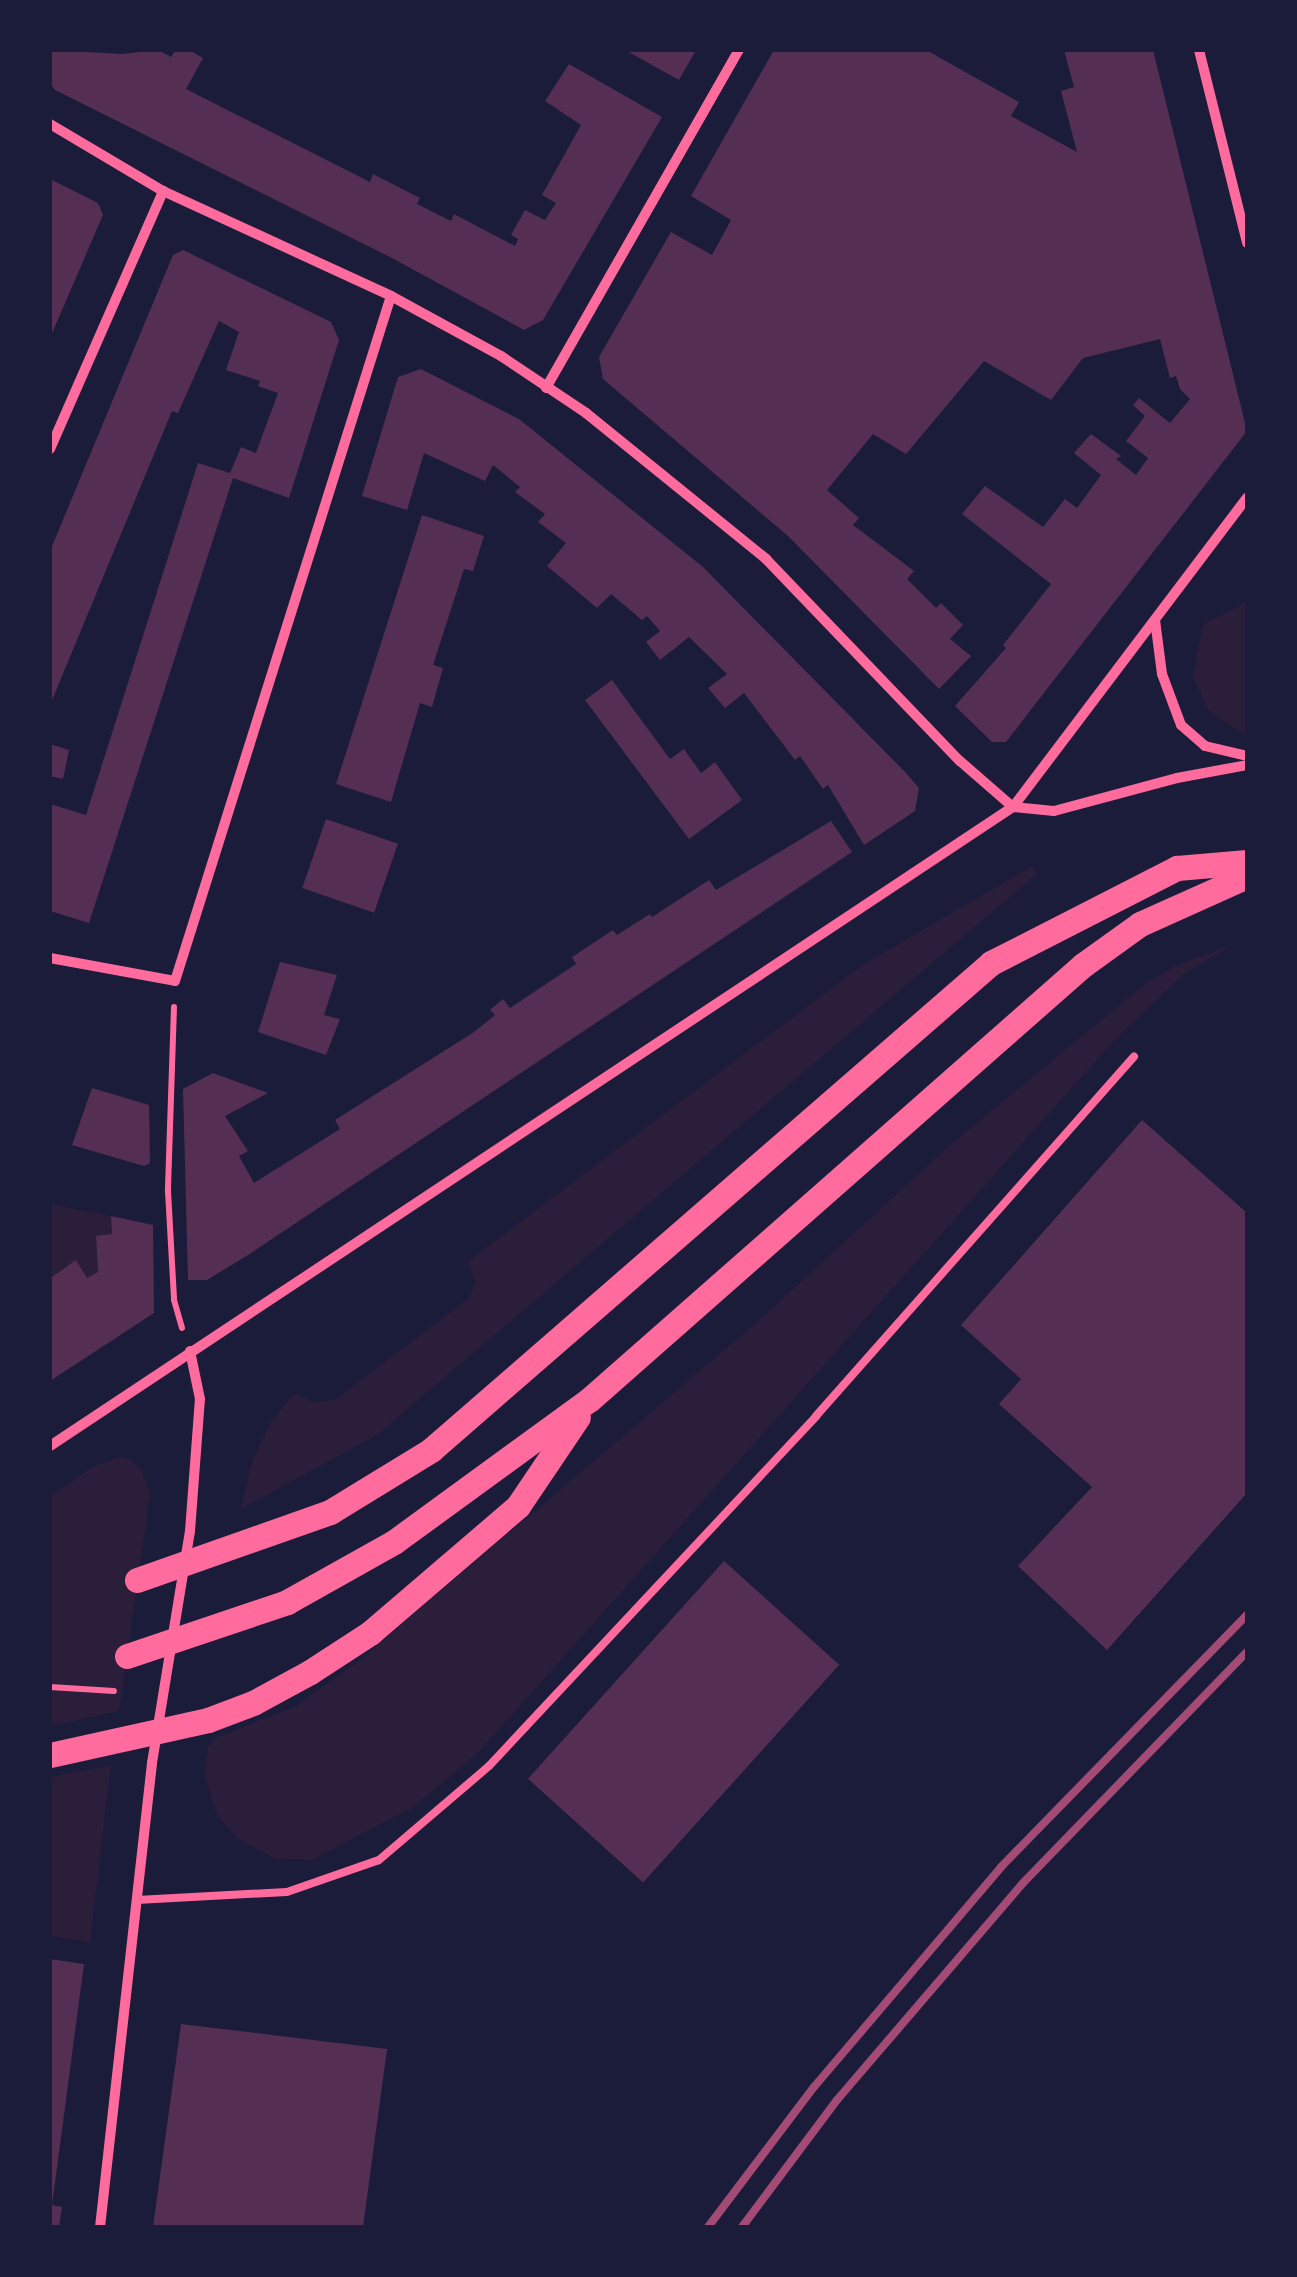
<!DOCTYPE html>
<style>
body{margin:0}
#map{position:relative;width:1297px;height:2277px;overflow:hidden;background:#1b1b3a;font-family:Raleway,sans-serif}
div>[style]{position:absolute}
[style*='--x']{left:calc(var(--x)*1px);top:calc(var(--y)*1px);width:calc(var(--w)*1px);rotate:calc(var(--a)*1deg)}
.green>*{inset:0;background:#2a1e3b}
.building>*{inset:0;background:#542f53;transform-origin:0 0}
.path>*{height:6px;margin:-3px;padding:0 3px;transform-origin:3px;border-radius:3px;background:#ff6b9d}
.service>*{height:8px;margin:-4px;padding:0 4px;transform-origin:4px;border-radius:4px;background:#ff6b9d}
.minor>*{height:10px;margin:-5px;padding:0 5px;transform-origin:5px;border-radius:5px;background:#ff6b9d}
.primary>*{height:25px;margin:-12.5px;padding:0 12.5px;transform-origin:12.5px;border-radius:12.5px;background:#ff6b9d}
.rail>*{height:8px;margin:-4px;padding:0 4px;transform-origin:4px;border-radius:4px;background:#a44b75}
span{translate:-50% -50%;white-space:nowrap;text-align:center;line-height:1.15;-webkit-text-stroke:10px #1b1b3a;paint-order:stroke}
.frame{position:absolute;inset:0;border:52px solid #1b1b3a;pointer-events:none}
</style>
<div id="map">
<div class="green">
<div style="clip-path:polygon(1247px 602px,1247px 737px,1209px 711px,1193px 677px,1203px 624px)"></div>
<div style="clip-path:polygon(1032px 866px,1037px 874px,377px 1435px,241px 1509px,252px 1461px,271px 1422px,294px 1393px,313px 1402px,335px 1400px,470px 1297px,475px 1282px,468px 1261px,861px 966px)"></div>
<div style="clip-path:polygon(1232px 945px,1185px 973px,1111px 1044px,477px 1754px,412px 1808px,312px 1860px,276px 1859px,237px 1838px,217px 1815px,205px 1776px,208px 1747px,216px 1738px,296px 1706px,360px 1660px,757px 1322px,950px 1145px,1145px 984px,1177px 965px)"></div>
<div style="clip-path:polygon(50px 1204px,111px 1216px,112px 1234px,96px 1236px,98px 1272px,87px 1278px,52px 1277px)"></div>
<div style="clip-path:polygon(119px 1457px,129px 1459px,142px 1470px,150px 1494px,119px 1711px,50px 1726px,50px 1496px,93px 1467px)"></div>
<div style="clip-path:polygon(111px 1765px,90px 1942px,50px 1936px,50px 1777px)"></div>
</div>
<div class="building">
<div style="clip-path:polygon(50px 50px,122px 54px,158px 50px,171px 57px,176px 50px,189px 50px,203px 58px,186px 89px,370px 182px,373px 174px,420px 198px,417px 204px,451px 221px,454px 214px,515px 246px,518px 239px,511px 235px,525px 210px,545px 220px,556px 203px,542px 195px,581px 125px,545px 101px,569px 64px,662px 117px,543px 320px,524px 330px,390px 257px,55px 90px,50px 83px)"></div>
<div style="clip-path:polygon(625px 50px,696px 50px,679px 80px)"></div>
<div style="clip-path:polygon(774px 50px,926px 50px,1019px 102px,1011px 116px,1077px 152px,1061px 91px,1074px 87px,1064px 50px,1153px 50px,1247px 431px,1006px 742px,992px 742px,955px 706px,1006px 648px,1003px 645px,1051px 584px,962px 514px,985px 486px,1043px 527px,1065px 499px,1077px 508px,1101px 475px,1074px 453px,1091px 434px,1121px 456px,1116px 459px,1136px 475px,1148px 458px,1126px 441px,1145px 416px,1133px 405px,1139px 398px,1170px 423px,1190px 399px,1180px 389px,1176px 376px,1170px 378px,1160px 339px,1083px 358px,1051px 400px,984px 361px,906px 454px,873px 434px,827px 490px,859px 518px,853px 525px,914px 571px,907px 579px,936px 608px,941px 603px,963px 625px,950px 639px,971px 656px,939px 689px,788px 536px,603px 379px,599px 357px,671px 232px,712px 255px,731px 220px,691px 196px)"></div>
<div style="clip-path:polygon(50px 179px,98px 203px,103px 215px,50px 338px)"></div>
<div style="clip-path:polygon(183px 250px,331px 322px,339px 340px,289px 498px,233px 478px,89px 923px,50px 911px,50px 804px,86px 815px,198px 463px,230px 473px,241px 447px,256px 453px,278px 393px,258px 386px,260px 381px,226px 370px,239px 332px,219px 321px,178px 413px,172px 411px,50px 705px,50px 551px,173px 255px)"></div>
<div style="clip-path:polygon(421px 369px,519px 419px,703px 567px,907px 774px,919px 788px,915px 811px,864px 845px,828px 785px,823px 789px,800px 756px,795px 760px,744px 693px,725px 708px,708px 688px,727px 674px,689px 637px,660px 660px,646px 642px,660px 631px,647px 616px,642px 620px,611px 594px,597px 608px,547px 566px,566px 543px,538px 522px,545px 514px,515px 492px,520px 487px,493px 465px,485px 481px,424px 453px,407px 510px,362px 496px,398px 377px)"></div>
<div style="clip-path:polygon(422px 515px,484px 536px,473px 571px,464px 569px,433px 665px,443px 668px,432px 707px,420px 703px,391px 802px,336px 784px)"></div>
<div style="clip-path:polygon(612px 680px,670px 759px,684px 749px,701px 773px,715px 762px,742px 800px,689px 839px,585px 700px)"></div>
<div style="clip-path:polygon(50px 744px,69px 750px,63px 779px,50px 776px)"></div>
<div style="left:326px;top:819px;width:76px;height:73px;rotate:19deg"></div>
<div style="clip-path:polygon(831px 821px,852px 852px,248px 1255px,207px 1280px,188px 1280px,183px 1089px,213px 1073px,268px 1093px,225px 1116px,248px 1151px,239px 1156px,254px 1183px,340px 1129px,335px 1120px,474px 1032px,495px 1015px,490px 1010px,503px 999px,510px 1008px,576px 964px,572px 957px,613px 930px,617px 935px,650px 914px,652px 917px,709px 880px,716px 890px)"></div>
<div style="clip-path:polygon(280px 962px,337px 975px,324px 1015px,340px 1019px,326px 1055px,258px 1032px)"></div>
<div style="clip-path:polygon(92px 1088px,149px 1105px,150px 1163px,144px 1166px,72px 1145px)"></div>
<div style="clip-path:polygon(1142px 1120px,1247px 1213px,1247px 1493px,1107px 1650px,1018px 1566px,1092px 1487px,999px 1404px,1021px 1379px,961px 1325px)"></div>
<div style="clip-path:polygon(111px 1216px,153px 1225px,154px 1313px,50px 1381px,52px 1277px,76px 1260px,87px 1278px,98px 1272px,96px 1236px,112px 1234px)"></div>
<div style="left:724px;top:1561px;width:155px;height:293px;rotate:42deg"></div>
<div style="clip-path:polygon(50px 1959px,84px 1964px,52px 2205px,62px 2207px,59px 2227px,50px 2227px)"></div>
<div style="clip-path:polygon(181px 2024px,387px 2049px,363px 2227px,153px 2227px)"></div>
</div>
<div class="path">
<div style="--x:174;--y:1007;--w:184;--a:91.9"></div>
<div style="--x:168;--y:1191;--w:109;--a:86.8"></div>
<div style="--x:174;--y:1300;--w:29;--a:74"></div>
<div style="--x:50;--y:1687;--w:64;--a:3.6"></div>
</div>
<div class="service">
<div style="--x:137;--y:1900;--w:150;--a:-3.1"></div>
<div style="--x:287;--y:1892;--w:97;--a:-19.2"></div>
<div style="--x:379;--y:1860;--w:145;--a:-40.5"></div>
<div style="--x:489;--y:1766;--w:479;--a:-46.9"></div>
<div style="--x:816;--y:1416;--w:480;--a:-48.5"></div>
</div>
<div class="minor">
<div style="--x:1199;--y:50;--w:199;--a:76"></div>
<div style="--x:50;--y:124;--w:131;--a:30.7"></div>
<div style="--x:163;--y:191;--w:251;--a:24.7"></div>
<div style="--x:391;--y:296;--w:125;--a:28.6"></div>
<div style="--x:501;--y:356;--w:102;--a:33.8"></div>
<div style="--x:586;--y:413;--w:232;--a:39"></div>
<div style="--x:766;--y:559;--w:280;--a:46.2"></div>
<div style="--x:960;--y:761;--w:70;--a:41"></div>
<div style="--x:546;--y:388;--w:389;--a:-60.3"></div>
<div style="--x:50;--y:449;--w:282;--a:-66.3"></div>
<div style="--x:1155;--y:620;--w:54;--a:82.6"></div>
<div style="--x:1162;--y:674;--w:54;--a:69.6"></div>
<div style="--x:1181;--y:725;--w:32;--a:41"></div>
<div style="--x:1205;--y:746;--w:43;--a:13.4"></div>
<div style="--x:1013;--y:807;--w:41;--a:5.6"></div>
<div style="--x:1054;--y:811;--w:127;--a:-15"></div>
<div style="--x:1177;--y:778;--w:71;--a:-10.5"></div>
<div style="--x:50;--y:958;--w:127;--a:10.4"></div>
<div style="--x:175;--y:981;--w:718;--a:-72.5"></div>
<div style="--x:50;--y:1446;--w:1156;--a:-33.57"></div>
<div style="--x:1013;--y:807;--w:388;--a:-52.9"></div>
<div style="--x:100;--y:2227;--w:467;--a:-83.6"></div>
<div style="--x:152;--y:1763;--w:235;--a:-80.7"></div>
<div style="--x:190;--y:1531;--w:132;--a:-85.7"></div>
<div style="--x:200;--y:1399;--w:49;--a:-101.8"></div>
</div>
<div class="primary">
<div style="--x:137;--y:1580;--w:205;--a:-19.4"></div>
<div style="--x:330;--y:1512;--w:119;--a:-31.5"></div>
<div style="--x:431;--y:1450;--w:742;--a:-41.01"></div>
<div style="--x:991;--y:963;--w:209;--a:-27.1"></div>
<div style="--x:1177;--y:868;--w:70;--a:-4.9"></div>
<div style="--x:127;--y:1656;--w:169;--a:-18.6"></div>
<div style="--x:287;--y:1602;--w:123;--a:-29.3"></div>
<div style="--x:394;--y:1542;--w:241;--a:-36.1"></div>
<div style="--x:589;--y:1400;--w:658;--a:-41.37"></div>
<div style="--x:1083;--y:965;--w:70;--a:-35.7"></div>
<div style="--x:1140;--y:924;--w:117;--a:-24.2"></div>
<div style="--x:50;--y:1755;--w:162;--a:-12.5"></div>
<div style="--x:208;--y:1720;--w:48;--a:-20.7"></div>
<div style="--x:253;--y:1703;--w:65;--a:-28.5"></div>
<div style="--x:310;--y:1672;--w:72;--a:-33"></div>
<div style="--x:370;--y:1633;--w:195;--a:-40.6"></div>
<div style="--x:518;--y:1506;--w:107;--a:-56"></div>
</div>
<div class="rail">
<div style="--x:708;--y:2227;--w:176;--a:-52.9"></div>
<div style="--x:814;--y:2087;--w:289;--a:-49.6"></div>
<div style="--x:1001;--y:1867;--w:352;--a:-45.7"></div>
<div style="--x:742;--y:2227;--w:159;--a:-53.2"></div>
<div style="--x:837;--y:2100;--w:284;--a:-49.4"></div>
<div style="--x:1022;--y:1884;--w:323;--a:-45.9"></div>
</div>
<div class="frame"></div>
</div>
